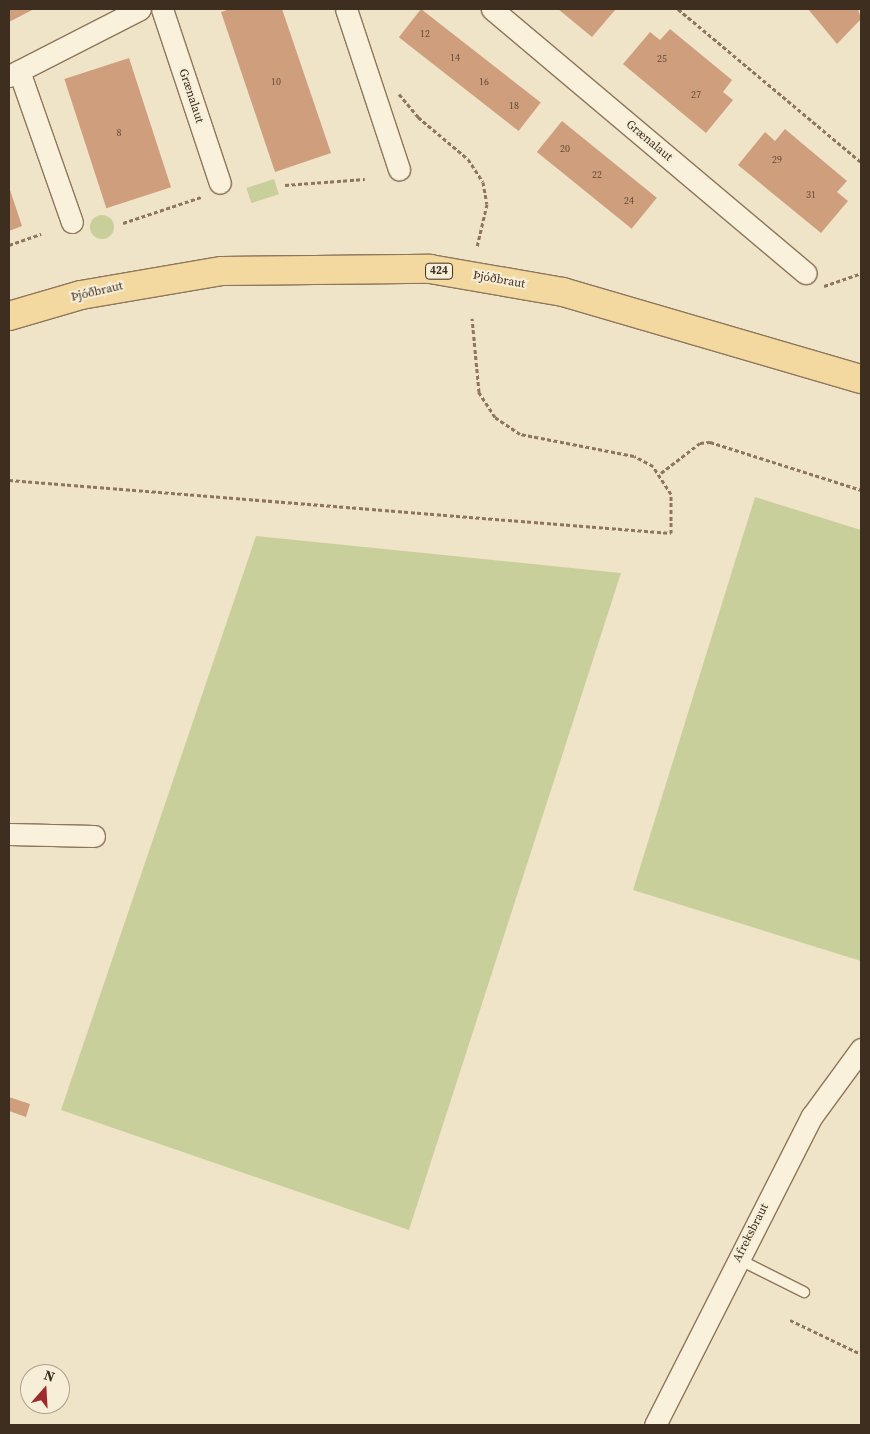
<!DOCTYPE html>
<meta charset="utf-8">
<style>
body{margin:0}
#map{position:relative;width:870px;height:1434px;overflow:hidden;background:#f0e4c8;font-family:"Source Serif 4",serif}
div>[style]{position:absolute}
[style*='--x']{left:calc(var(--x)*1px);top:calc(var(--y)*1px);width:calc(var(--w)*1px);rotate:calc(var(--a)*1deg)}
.green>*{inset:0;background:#c9cf9b;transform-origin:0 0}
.round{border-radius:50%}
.building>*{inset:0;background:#cf9f7d;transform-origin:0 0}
.path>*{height:3px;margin-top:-1.5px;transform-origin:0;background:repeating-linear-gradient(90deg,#8d765c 0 4px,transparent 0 6.5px)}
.roads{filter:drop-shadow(1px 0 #8d765c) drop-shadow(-1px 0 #8d765c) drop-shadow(0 1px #8d765c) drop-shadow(0 -1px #8d765c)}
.lane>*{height:10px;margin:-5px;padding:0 5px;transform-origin:5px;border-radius:5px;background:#faf1dc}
.street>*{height:21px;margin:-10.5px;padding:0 10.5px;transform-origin:10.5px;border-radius:10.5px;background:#faf1dc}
.primary>*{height:28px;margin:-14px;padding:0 14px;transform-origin:14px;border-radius:14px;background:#f3d9a0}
span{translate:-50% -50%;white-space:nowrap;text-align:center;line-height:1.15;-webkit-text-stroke:4px #f7eed8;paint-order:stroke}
.number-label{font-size:10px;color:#624a37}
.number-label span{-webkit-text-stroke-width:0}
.shield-label span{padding:1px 4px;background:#f7eed8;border:1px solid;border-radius:4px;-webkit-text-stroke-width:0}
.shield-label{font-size:11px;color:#3d2e20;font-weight:700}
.street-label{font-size:12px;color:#3d2e20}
.frame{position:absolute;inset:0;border:10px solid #3d2e20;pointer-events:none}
.north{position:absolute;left:20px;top:1364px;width:50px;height:50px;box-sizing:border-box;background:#f7eed8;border:1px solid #ada18e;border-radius:50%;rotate:19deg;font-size:14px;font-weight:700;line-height:20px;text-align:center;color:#3d2e20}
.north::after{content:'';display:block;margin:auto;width:18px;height:22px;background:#9e2a2b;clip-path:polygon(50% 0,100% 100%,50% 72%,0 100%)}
</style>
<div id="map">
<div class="green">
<div style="left:274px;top:179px;width:16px;height:29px;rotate:72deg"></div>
<div class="round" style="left:90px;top:215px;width:24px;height:24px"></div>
<div style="clip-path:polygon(755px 497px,861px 530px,861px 961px,633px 890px)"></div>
<div style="clip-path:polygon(256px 536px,621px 573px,409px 1230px,61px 1110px)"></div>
</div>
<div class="building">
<div style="clip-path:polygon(9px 9px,34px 9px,9px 22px)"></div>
<div style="clip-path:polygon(230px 9px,282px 9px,331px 153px,275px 172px,221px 12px)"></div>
<div style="left:421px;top:9px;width:152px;height:36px;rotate:38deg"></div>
<div style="clip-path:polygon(558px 9px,616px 9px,592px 37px)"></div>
<div style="clip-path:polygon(808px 9px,858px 9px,861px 19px,837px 44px)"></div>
<div style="clip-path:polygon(670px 29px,732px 80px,723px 92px,733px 100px,706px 133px,623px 64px,650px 32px,660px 40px)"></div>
<div style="left:129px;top:58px;width:136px;height:68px;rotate:72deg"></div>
<div style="left:562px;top:121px;width:122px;height:40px;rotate:39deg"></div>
<div style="clip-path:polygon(785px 129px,847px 181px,837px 192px,848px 201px,821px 233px,738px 165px,765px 132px,775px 141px)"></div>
<div style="clip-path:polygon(9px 187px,22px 226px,9px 231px)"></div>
<div style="clip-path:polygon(9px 1097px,30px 1104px,26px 1117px,9px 1111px)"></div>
</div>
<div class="path">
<div style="--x:678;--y:9;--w:239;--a:39.9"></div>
<div style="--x:399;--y:94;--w:30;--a:50"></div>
<div style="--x:418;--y:117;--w:65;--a:40"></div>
<div style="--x:468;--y:159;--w:27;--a:57"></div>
<div style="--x:483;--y:182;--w:22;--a:80"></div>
<div style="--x:487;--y:204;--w:44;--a:103.1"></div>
<div style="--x:285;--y:185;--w:80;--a:-4.3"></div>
<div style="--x:123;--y:223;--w:82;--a:-18.4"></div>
<div style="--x:9;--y:245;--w:34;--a:-19"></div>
<div style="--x:824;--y:286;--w:39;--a:-19"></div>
<div style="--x:661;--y:473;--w:49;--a:-37.6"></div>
<div style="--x:700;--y:443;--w:10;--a:-6"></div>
<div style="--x:710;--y:442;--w:158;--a:17.6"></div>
<div style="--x:9;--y:480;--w:664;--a:4.58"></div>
<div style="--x:671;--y:533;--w:39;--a:-90"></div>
<div style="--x:671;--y:494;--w:33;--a:-123"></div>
<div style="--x:653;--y:466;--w:21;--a:-152"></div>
<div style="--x:634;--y:456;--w:116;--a:-169.1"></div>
<div style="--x:520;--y:434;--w:30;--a:-146"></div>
<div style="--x:495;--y:417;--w:30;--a:-123"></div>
<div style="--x:479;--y:392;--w:74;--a:-95.4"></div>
<div style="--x:790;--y:1320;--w:79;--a:25.6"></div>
</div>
<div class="roads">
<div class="lane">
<div style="--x:738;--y:1259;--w:74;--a:26.6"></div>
</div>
<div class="street">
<div style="--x:162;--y:9;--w:183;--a:71.6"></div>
<div style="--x:346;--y:9;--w:169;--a:71.7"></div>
<div style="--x:492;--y:9;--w:410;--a:40.1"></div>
<div style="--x:19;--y:71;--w:160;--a:70.7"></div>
<div style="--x:9;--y:76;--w:147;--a:-27.1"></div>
<div style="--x:9;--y:834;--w:85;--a:1.3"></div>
<div style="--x:655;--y:1425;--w:347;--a:-63.1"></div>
<div style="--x:812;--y:1116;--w:83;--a:-53.8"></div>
</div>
<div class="primary">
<div style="--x:9;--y:316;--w:75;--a:-16.3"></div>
<div style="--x:81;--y:295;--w:143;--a:-9.7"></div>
<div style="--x:222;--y:271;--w:208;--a:-0.6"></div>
<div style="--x:430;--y:269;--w:135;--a:9.8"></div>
<div style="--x:563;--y:292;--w:310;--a:16.3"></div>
</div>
</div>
<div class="number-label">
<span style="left:425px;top:34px">12</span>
<span style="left:455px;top:58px">14</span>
<span style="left:662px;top:59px">25</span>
<span style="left:276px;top:82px">10</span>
<span style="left:484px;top:82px">16</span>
<span style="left:696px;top:95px">27</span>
<span style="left:514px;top:106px">18</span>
<span style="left:119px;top:133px">8</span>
<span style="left:565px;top:149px">20</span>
<span style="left:777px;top:160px">29</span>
<span style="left:597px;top:175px">22</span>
<span style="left:811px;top:195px">31</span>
<span style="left:629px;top:201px">24</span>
</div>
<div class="shield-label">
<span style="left:439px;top:271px">424</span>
</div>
<div class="street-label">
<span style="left:191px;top:96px;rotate:72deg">Grænalaut</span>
<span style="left:649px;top:141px;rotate:40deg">Grænalaut</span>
<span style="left:499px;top:280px;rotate:10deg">Þjóðbraut</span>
<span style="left:97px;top:292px;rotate:-13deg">Þjóðbraut</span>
<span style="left:751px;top:1233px;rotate:-63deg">Afreksbraut</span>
</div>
<div class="frame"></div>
<div class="north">N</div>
</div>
